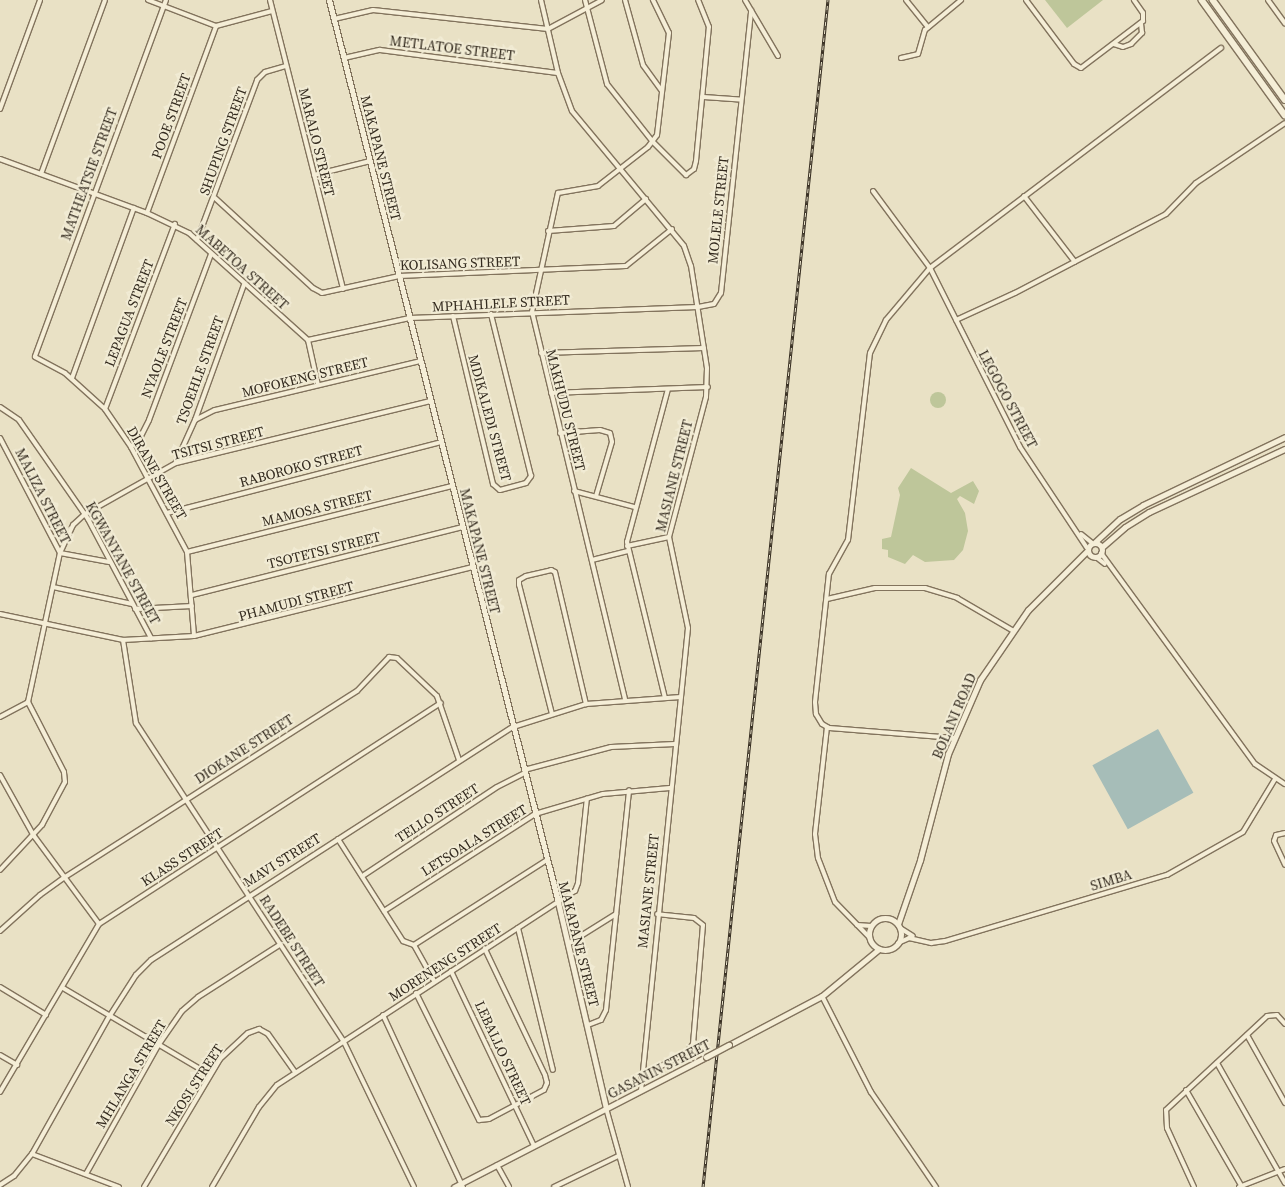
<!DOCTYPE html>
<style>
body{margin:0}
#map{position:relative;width:1285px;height:1187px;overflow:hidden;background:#e9e1c5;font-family:"Source Serif 4",serif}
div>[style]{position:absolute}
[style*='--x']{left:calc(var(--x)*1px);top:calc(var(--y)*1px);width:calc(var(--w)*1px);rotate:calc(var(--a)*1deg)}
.green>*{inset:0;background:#bec69a}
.round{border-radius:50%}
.water>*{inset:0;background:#a6bdb8;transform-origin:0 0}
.roads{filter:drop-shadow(1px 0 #82735d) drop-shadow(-1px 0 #82735d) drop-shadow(0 1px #82735d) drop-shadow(0 -1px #82735d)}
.minor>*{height:4px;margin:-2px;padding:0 2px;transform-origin:2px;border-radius:2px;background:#f5eed7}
.tertiary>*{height:5px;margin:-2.5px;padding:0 2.5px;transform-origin:2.5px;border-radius:2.5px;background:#f5eed7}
.tertiary>.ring{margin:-2.5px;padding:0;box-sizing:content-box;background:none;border:5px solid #f5eed7;border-radius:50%}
.secondary>*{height:5.5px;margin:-2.75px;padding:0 2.75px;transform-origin:2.75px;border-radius:2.75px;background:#f5eed7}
.rail>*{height:3px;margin-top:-1.5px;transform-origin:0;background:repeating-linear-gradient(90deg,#f1ebd4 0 4px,#342b1f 0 8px);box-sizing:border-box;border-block:1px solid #342b1f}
.bridges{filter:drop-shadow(1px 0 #82735d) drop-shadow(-1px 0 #82735d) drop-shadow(0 1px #82735d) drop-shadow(0 -1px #82735d)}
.tertiary-bridge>*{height:5px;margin:-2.5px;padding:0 2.5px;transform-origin:2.5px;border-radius:2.5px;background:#f5eed7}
span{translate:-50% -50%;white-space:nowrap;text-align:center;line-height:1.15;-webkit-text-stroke:4px #f1ebd4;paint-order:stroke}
.street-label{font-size:14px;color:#342b1f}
</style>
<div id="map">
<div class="green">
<div style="clip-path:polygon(1045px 0,1103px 0,1067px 28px)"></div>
<div class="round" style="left:930px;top:392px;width:16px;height:16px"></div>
<div style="clip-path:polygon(911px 468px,951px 493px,973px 481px,979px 491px,974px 504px,960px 496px,957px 499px,965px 513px,968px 531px,963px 550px,954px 560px,925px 562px,913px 555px,905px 564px,888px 557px,888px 550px,882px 549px,882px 539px,891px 537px,900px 495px,898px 488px)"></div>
</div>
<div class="water">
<div style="left:1158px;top:729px;width:73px;height:75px;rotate:61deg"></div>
</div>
<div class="roads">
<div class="minor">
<div style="--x:148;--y:0;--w:73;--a:20.9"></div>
<div style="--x:216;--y:26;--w:58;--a:-15"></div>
<div style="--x:166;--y:0;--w:380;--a:110.2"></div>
<div style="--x:35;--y:357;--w:34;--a:28"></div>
<div style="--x:65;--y:373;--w:54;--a:42"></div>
<div style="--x:105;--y:409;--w:46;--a:55.6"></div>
<div style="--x:131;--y:447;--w:119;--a:61.9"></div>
<div style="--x:187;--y:552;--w:84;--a:85.2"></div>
<div style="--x:270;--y:0;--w:298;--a:75.8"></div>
<div style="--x:541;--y:0;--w:75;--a:76.9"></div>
<div style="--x:558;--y:73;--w:40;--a:69.8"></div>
<div style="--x:572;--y:111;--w:175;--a:50.3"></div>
<div style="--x:684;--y:246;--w:21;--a:71"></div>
<div style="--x:691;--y:266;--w:103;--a:81.1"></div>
<div style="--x:707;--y:368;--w:29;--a:92"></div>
<div style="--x:706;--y:397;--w:145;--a:104.8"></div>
<div style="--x:669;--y:537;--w:93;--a:78.2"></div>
<div style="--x:688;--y:628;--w:465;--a:95.8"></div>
<div style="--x:585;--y:0;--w:87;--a:75.3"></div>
<div style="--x:607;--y:84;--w:74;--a:51.6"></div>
<div style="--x:653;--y:142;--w:47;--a:45"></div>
<div style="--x:686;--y:175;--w:10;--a:-37"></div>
<div style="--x:694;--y:169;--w:8;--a:-76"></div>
<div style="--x:696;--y:161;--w:135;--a:-84.5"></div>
<div style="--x:709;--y:27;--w:29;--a:-112"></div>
<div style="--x:625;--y:0;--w:67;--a:74.5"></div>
<div style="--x:643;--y:65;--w:32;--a:54"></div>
<div style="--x:745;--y:0;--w:65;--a:59.5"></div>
<div style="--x:906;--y:0;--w:35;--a:51"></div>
<div style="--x:1026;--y:0;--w:80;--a:53.1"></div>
<div style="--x:1074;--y:64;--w:8;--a:30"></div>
<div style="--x:1081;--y:68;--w:78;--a:-37.2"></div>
<div style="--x:1143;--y:21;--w:8;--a:-90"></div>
<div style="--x:1143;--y:13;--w:16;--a:-125"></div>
<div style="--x:1268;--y:0;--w:29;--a:54"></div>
<div style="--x:334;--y:19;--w:40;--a:-13"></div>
<div style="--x:373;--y:10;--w:176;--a:6.2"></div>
<div style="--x:548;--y:29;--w:61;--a:-28.2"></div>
<div style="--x:1114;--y:44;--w:9;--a:18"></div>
<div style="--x:1123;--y:47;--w:9;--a:-21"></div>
<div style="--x:1131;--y:44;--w:16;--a:-45"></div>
<div style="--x:1142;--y:33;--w:10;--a:-96"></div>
<div style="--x:344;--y:58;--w:37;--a:-13"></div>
<div style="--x:380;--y:50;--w:179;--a:7.4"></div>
<div style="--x:901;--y:58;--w:17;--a:-13"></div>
<div style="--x:918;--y:54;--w:25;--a:-74"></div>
<div style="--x:925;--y:30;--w:47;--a:-39.8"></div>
<div style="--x:702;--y:97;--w:39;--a:4"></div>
<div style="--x:0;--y:109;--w:116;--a:-69.8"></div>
<div style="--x:0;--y:159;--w:157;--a:20.2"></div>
<div style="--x:147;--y:213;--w:47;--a:25.5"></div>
<div style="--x:189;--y:233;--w:160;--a:42"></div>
<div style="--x:308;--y:340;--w:46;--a:77.5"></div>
<div style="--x:41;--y:174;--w:185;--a:-69.8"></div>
<div style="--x:314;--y:175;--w:58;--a:-14"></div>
<div style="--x:873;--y:191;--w:96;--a:53.5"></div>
<div style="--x:930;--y:268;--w:200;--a:63.3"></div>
<div style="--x:1020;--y:447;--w:121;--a:56.4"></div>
<div style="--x:1024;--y:196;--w:83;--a:52.3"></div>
<div style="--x:215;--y:198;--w:133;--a:42.6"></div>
<div style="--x:313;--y:288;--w:10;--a:29"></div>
<div style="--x:322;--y:293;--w:79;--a:-12.4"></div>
<div style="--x:399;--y:276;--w:227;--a:-2.5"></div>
<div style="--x:626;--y:266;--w:59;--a:-38.8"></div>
<div style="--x:147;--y:213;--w:199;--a:-69.7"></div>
<div style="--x:548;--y:231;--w:66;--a:-4.3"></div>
<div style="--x:614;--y:226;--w:42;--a:-40.2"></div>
<div style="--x:197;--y:240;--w:171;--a:-69.4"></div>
<div style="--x:257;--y:80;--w:11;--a:-45"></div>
<div style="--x:265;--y:72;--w:22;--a:-16"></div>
<div style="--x:453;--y:316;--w:173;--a:76.6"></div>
<div style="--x:493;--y:484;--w:9;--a:41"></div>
<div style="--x:500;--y:490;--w:27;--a:-15"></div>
<div style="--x:526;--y:483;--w:9;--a:-54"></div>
<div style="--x:531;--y:476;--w:167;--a:-103.9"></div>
<div style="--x:956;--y:320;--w:65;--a:-24.6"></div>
<div style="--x:1015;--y:293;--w:170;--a:-27.6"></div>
<div style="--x:1166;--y:214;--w:43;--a:-45.9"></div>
<div style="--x:1196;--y:183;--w:107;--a:-34"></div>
<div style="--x:308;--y:340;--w:104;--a:-12.2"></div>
<div style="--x:410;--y:318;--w:288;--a:-2.2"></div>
<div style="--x:698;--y:307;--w:16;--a:-11"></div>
<div style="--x:714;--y:304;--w:13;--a:-58"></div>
<div style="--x:721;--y:293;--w:284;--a:-83.9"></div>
<div style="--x:541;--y:353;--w:163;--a:-1.8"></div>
<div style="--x:72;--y:378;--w:181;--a:-70"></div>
<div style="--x:551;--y:393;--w:157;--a:-2.2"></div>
<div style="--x:0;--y:407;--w:23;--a:34"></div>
<div style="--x:19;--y:420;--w:121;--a:55.1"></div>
<div style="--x:88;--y:519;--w:135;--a:62.1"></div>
<div style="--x:105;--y:409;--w:198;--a:-69.3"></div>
<div style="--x:195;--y:420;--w:22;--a:-27"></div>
<div style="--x:215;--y:410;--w:212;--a:-13.4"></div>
<div style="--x:560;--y:433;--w:40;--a:-4.3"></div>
<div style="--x:600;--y:430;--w:10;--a:17"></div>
<div style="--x:610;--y:433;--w:9;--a:77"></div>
<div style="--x:612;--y:442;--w:56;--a:106.5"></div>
<div style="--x:0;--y:438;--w:130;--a:62.4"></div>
<div style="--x:131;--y:447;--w:15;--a:-48"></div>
<div style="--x:141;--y:436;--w:18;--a:-63"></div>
<div style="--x:149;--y:420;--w:177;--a:-69.5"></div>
<div style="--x:176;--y:462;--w:46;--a:-65.7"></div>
<div style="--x:195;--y:420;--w:144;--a:-70.1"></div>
<div style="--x:574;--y:491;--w:62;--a:14.9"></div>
<div style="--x:167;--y:513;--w:283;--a:-14.5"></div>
<div style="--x:1081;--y:534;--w:14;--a:39"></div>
<div style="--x:627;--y:546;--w:43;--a:-12.1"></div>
<div style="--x:187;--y:552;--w:273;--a:-14"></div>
<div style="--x:60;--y:553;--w:50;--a:10.4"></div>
<div style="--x:1101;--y:553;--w:261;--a:53.9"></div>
<div style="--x:1255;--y:764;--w:36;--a:34"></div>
<div style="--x:1096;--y:557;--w:11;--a:38"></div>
<div style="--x:592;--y:560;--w:37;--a:-14"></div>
<div style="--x:53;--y:587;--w:81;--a:12.1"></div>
<div style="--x:192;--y:595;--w:278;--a:-14.1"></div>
<div style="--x:827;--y:599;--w:49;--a:-12.9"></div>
<div style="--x:875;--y:588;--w:50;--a:0"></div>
<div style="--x:925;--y:588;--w:34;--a:17"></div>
<div style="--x:957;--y:598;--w:64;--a:30.2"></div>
<div style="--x:135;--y:609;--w:57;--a:-3"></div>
<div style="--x:0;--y:614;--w:126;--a:11.9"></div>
<div style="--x:123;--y:640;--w:71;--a:-3.2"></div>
<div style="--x:194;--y:636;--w:286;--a:-13.9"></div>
<div style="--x:123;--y:640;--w:84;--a:81.1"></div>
<div style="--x:136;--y:723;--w:379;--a:56.9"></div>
<div style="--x:343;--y:1040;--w:163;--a:64.2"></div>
<div style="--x:665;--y:698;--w:161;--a:-103.7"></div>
<div style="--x:627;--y:542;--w:158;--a:-75"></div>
<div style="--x:625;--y:699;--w:398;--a:-103.5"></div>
<div style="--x:532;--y:312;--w:122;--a:-77.7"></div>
<div style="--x:558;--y:193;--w:41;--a:-9.9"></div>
<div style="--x:598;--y:186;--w:63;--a:-38"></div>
<div style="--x:648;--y:147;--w:15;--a:-53"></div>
<div style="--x:657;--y:135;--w:103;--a:-83.3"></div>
<div style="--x:669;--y:33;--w:37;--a:-116"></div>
<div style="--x:552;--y:714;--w:133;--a:-104.3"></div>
<div style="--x:519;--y:585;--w:5;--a:-90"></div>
<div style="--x:519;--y:580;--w:8;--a:-30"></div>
<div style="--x:526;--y:576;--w:26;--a:-13"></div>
<div style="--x:551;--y:570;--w:4;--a:27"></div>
<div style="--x:555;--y:572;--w:136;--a:76.8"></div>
<div style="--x:0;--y:717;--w:32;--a:-28"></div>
<div style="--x:827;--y:727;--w:108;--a:96.4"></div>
<div style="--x:815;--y:834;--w:24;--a:83"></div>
<div style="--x:818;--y:858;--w:47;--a:68.9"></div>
<div style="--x:835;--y:902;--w:49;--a:45.8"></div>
<div style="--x:954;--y:738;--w:125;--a:-175.4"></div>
<div style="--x:829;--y:728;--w:8;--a:-150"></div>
<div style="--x:822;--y:724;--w:12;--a:-121"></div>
<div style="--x:816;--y:714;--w:12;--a:-95"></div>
<div style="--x:815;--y:702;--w:129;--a:-83.8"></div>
<div style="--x:829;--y:574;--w:39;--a:-61"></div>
<div style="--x:848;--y:540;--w:188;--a:-83.3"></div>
<div style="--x:870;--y:353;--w:37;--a:-64"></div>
<div style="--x:886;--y:320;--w:68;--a:-49.8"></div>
<div style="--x:930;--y:268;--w:365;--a:-37.1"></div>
<div style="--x:524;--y:770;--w:90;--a:-14.8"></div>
<div style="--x:611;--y:747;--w:64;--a:-2.7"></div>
<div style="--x:0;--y:775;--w:70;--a:60.9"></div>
<div style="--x:34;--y:836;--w:109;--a:53.5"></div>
<div style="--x:1285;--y:833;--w:9;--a:167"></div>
<div style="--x:1276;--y:835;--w:6;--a:108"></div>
<div style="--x:1274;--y:841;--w:26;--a:65"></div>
<div style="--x:338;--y:839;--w:121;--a:57.5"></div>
<div style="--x:403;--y:941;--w:12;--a:20"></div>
<div style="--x:414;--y:945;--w:41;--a:60.9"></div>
<div style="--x:0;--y:870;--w:62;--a:-47"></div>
<div style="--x:42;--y:825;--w:49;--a:-61.9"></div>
<div style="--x:65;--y:782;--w:10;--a:-96"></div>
<div style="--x:64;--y:772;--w:79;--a:-117.2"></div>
<div style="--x:28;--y:702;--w:152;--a:-77.9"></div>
<div style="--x:60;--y:553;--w:31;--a:-65"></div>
<div style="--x:73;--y:525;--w:16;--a:-43"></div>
<div style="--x:85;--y:514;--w:104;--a:-29.3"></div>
<div style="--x:176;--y:463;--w:262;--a:-13.7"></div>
<div style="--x:364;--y:875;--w:159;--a:-33.5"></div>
<div style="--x:497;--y:787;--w:31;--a:-27"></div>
<div style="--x:384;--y:911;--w:179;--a:-32.7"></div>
<div style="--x:535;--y:814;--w:71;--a:-16.4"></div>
<div style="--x:603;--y:794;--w:67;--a:-5.1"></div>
<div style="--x:857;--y:925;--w:14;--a:4"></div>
<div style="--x:518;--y:928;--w:146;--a:76.2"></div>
<div style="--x:900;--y:928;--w:15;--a:32"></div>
<div style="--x:0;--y:931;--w:54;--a:-42"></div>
<div style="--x:40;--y:895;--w:31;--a:-36"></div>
<div style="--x:65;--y:877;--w:346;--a:-32.5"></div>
<div style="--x:357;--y:691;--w:47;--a:-46.7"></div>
<div style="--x:389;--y:657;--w:8;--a:7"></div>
<div style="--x:397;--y:658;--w:55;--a:43.5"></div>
<div style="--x:437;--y:696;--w:68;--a:71"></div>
<div style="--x:898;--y:943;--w:12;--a:-24"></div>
<div style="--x:909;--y:938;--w:23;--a:13"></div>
<div style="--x:931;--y:943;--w:14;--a:-8"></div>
<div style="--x:945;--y:941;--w:232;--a:-16.6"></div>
<div style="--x:1167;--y:875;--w:87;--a:-29.5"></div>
<div style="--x:1243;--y:832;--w:62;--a:-58.9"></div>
<div style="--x:568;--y:944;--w:57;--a:-32"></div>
<div style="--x:414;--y:945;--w:158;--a:-32.6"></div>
<div style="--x:451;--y:971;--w:194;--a:64.6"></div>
<div style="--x:0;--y:987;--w:54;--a:31.3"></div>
<div style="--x:63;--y:988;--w:171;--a:30.6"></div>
<div style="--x:416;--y:993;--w:142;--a:63.6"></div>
<div style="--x:479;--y:1120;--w:10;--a:-6"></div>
<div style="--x:489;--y:1119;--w:62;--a:-27.8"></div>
<div style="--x:544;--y:1090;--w:8;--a:-67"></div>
<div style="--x:547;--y:1083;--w:8;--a:-104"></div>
<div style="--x:545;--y:1075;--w:140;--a:-115.5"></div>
<div style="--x:822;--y:996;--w:108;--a:63"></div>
<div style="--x:871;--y:1092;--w:115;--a:55.6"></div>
<div style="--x:383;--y:1015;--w:190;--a:65.1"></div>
<div style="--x:588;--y:1025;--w:14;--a:-21"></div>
<div style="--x:601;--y:1020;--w:11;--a:-63"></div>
<div style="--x:606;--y:1010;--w:221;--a:-84"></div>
<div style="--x:1247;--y:1035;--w:78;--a:60.8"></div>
<div style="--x:0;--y:1055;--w:20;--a:30"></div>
<div style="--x:1217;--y:1063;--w:138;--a:60.5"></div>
<div style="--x:641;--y:1077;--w:52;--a:-28.5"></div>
<div style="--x:687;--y:1052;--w:10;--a:-53"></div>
<div style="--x:693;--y:1044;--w:119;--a:-85.2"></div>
<div style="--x:703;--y:925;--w:11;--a:-142"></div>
<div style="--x:694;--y:918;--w:37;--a:-174"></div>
<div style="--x:1186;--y:1090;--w:112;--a:60"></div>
<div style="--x:0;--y:1092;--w:195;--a:-59.5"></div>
<div style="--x:99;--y:924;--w:407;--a:-32.9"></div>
<div style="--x:606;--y:1108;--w:82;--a:74.4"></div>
<div style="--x:32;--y:1154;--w:93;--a:20.8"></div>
<div style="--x:497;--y:1165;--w:25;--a:61"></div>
<div style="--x:86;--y:1174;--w:149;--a:-60.7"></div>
<div style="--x:159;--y:1044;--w:40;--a:-55.1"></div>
<div style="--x:182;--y:1011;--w:21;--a:-41"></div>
<div style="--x:198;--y:997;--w:98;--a:-32.6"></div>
<div style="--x:0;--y:1185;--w:17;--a:-33"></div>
<div style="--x:14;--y:1176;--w:28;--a:-51"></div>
<div style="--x:32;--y:1154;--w:157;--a:-60.7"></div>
<div style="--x:109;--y:1017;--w:50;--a:-57.3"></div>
<div style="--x:136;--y:975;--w:21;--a:-45"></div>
<div style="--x:151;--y:960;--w:431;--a:-32.8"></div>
<div style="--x:513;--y:727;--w:77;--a:-17.5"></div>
<div style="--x:586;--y:704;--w:95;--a:-4.2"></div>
<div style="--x:144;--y:1187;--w:149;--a:-59.3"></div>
<div style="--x:220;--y:1059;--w:38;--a:-43"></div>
<div style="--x:248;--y:1033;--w:12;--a:-20"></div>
<div style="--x:259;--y:1029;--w:10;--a:29"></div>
<div style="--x:268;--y:1034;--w:47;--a:54.6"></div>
<div style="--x:212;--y:1187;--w:93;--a:-59.6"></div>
<div style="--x:259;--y:1107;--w:28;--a:-51"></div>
<div style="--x:277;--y:1085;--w:356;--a:-33.1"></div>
<div style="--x:575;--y:891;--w:9;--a:-69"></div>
<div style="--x:578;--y:883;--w:85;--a:-84"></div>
<div style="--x:554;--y:1187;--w:71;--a:-25.8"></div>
<div style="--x:1194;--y:1187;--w:65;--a:-114.6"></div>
<div style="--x:1167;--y:1128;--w:18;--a:-93"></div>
<div style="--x:1166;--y:1110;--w:138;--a:-42.9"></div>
<div style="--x:1267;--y:1016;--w:10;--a:-6"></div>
<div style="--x:1277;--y:1015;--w:12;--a:48"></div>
<div style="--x:1239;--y:1187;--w:49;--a:-21.4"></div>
</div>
<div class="tertiary">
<div style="--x:329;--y:0;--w:931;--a:75.75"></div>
<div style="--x:558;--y:902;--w:212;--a:76.9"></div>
<div style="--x:1095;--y:542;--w:34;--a:-43"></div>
<div style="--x:1120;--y:519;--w:27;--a:-31"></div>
<div style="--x:1143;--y:505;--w:157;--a:-25.6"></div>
<div class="ring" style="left:1088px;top:543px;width:9px;height:9px"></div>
<div style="--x:1102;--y:547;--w:30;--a:-41"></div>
<div style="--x:1125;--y:527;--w:28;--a:-32"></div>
<div style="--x:1149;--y:512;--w:150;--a:-24.9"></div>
<div class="ring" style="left:869px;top:918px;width:27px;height:27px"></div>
<div style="--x:898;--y:924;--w:68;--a:-71"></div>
<div style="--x:920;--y:860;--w:110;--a:-75.2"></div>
<div style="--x:948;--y:754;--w:81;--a:-66.6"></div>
<div style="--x:980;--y:680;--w:85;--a:-55.6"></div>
<div style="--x:1028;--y:610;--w:83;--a:-45"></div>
<div style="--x:729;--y:1045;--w:105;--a:-27.8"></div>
<div style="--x:822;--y:996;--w:74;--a:-39.5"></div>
<div style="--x:454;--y:1187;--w:284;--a:-27.3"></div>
</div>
<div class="secondary">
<div style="--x:1202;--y:0;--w:142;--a:54.2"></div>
<div style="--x:1213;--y:0;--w:123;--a:54.2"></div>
</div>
</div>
<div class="rail">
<div style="--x:703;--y:1187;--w:1194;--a:-83.99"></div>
</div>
<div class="bridges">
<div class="tertiary-bridge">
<div style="--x:706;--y:1057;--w:26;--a:-28"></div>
</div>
</div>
<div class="street-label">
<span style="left:452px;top:48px;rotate:7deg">METLATOE STREET</span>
<span style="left:171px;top:116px;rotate:-70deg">POOE STREET</span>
<span style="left:223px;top:141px;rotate:-70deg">SHUPING STREET</span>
<span style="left:317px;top:142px;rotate:76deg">MARALO STREET</span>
<span style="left:381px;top:158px;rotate:76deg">MAKAPANE STREET</span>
<span style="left:89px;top:174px;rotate:-70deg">MATHEATSIE STREET</span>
<span style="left:718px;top:210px;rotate:-84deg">MOLELE STREET</span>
<span style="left:460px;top:263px;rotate:-2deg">KOLISANG STREET</span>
<span style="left:242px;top:267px;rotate:42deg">MABETOA STREET</span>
<span style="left:501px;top:303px;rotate:-3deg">MPHAHLELE STREET</span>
<span style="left:129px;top:313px;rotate:-69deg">LEPAGUA STREET</span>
<span style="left:164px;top:348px;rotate:-69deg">NYAOLE STREET</span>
<span style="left:200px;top:370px;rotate:-70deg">TSOEHLE STREET</span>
<span style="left:305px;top:377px;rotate:-14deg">MOFOKENG STREET</span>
<span style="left:1008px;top:399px;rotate:62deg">LEGOGO STREET</span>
<span style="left:566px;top:410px;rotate:76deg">MAKHUDU STREET</span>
<span style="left:490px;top:418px;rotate:75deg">MDIKALEDI STREET</span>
<span style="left:218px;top:443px;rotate:-15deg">TSITSI STREET</span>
<span style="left:301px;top:466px;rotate:-15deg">RABOROKO STREET</span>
<span style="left:157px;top:473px;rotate:60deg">DIRANE STREET</span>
<span style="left:674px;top:476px;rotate:-76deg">MASIANE STREET</span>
<span style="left:43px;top:496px;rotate:63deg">MALIZA STREET</span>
<span style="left:317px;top:508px;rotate:-14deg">MAMOSA STREET</span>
<span style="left:324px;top:550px;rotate:-14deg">TSOTETSI STREET</span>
<span style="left:480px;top:551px;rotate:76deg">MAKAPANE STREET</span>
<span style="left:123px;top:563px;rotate:61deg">KGWANYANE STREET</span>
<span style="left:296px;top:601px;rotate:-15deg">PHAMUDI STREET</span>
<span style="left:954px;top:716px;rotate:-67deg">BOLANI ROAD</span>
<span style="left:244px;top:749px;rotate:-33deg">DIOKANE STREET</span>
<span style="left:437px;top:813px;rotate:-33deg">TELLO STREET</span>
<span style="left:474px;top:840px;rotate:-32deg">LETSOALA STREET</span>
<span style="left:182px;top:857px;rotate:-33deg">KLASS STREET</span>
<span style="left:282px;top:860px;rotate:-32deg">MAVI STREET</span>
<span style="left:1111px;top:880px;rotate:-17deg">SIMBA</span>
<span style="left:648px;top:891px;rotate:-84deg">MASIANE STREET</span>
<span style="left:292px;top:941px;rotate:57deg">RADEBE STREET</span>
<span style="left:579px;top:944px;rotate:76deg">MAKAPANE STREET</span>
<span style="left:445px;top:962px;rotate:-33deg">MORENENG STREET</span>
<span style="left:503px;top:1053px;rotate:65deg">LEBALLO STREET</span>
<span style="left:659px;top:1069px;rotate:-27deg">GASANIN STREET</span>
<span style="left:131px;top:1074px;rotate:-59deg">MHLANGA STREET</span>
<span style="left:194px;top:1085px;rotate:-57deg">NKOSI STREET</span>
</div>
</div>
